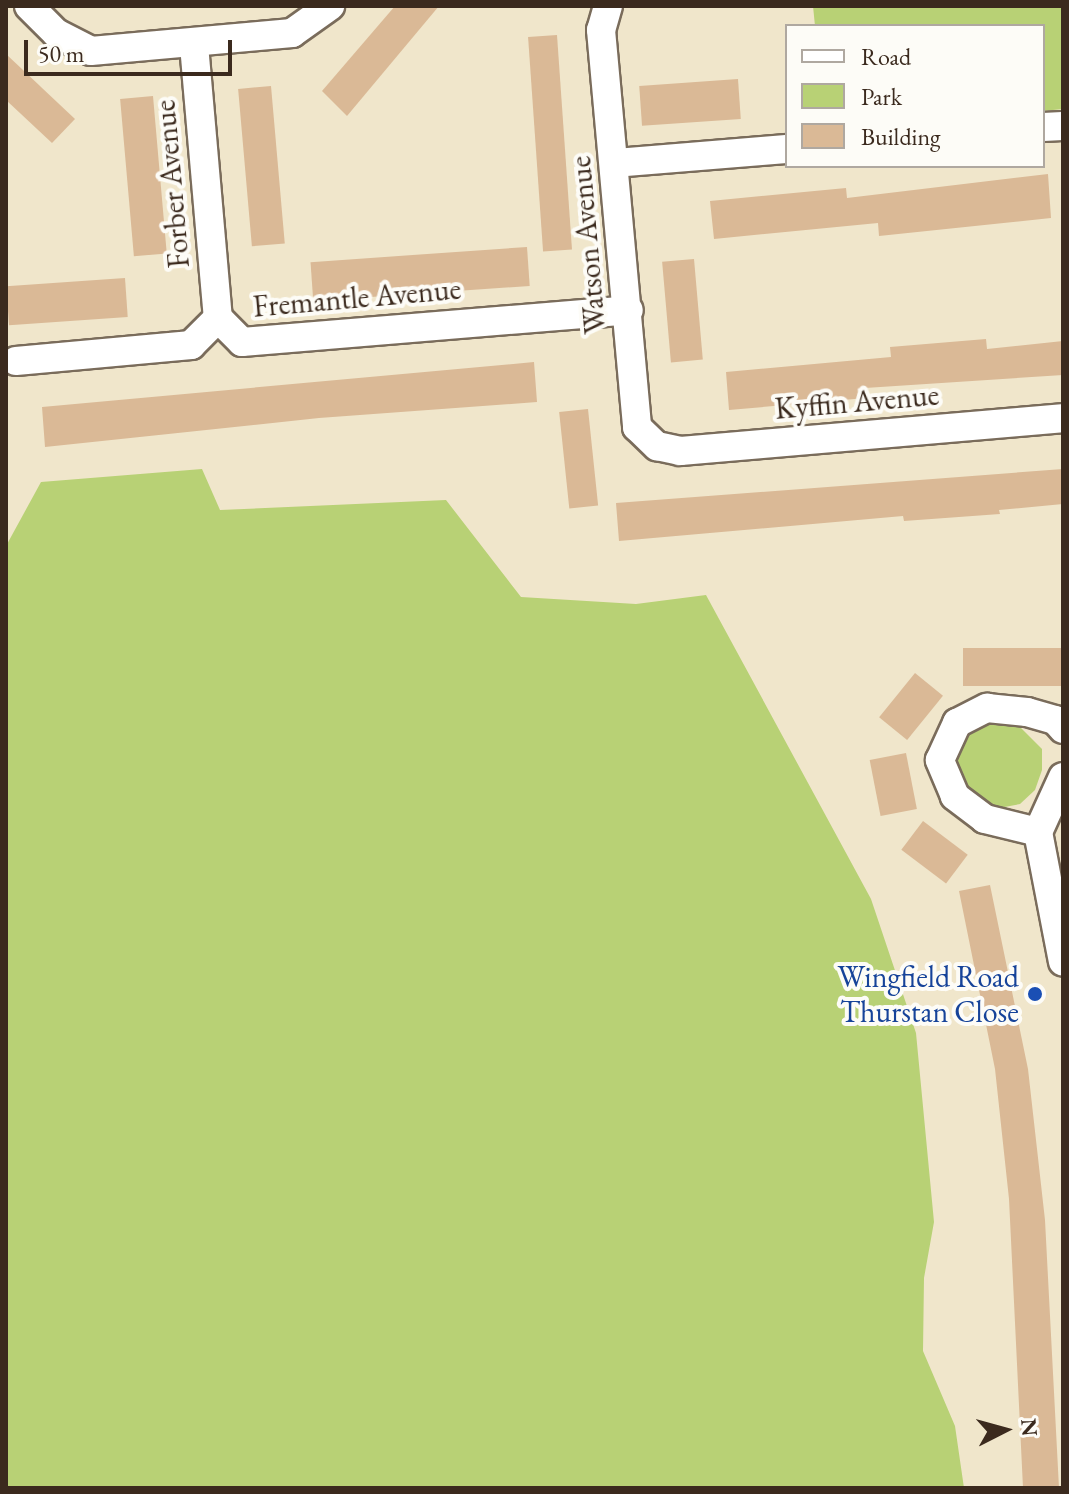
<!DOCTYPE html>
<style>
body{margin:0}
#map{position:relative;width:1069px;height:1494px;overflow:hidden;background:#f0e6cb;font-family:"EB Garamond",serif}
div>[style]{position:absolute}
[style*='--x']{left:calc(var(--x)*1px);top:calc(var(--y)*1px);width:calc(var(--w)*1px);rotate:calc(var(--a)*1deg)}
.green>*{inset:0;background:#b8d175}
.building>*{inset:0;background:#dab996;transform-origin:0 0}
.roads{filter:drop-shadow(2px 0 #7a6c5b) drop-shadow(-2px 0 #7a6c5b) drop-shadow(0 2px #7a6c5b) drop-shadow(0 -2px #7a6c5b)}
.minor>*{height:28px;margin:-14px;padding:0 14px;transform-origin:14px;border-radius:14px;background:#fff}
.dots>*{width:22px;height:22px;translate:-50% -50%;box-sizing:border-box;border:4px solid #fdfcf7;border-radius:50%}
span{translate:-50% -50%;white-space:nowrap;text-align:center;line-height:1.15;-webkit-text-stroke:8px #fdfcf7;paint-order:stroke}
.street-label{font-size:30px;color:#3b2a1e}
.transit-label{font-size:30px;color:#164399}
.right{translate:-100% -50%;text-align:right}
.frame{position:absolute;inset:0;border:8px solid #3b2a1e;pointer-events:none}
.legend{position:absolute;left:785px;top:24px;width:260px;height:144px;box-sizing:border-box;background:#fdfcf7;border:2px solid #afa8a0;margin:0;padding:10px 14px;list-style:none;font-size:24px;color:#3b2a1e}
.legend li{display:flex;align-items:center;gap:16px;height:40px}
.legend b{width:40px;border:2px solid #afa8a0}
.north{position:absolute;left:965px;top:1390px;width:80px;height:80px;-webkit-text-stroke:6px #fdfcf7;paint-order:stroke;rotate:84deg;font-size:22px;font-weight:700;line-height:32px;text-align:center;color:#3b2a1e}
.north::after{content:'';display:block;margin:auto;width:28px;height:36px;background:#3b2a1e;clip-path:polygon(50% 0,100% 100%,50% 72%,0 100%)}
.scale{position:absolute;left:24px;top:40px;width:208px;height:36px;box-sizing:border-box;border:4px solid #3b2a1e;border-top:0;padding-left:10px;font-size:24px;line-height:28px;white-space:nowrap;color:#3b2a1e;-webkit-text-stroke:6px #fdfcf7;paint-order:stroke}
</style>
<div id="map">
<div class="green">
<div style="clip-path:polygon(813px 6px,1063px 6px,1063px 109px,1043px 111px,1043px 26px,815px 26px)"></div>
<div style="clip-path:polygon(202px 469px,220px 510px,446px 500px,521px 597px,636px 604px,706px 595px,871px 899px,916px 1033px,934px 1222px,924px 1278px,923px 1351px,955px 1426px,964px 1488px,6px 1488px,6px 546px,41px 482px)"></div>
<div style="clip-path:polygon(985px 724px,1018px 725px,1042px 749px,1042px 770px,1035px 790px,1020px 804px,999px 808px,975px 800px,956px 781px,955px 735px)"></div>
</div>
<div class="building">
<div style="clip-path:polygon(395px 6px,439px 6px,347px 116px,322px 91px)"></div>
<div style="left:557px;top:35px;width:215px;height:29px;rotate:86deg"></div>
<div style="clip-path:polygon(6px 54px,75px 119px,52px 143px,6px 100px)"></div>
<div style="left:738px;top:79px;width:40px;height:99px;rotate:86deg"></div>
<div style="left:271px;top:86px;width:158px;height:33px;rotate:85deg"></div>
<div style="left:153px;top:96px;width:158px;height:33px;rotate:85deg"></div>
<div style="clip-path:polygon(1048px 174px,1051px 218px,879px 236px,878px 223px,714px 239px,710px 201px,846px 188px,847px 198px)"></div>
<div style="left:527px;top:247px;width:39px;height:217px;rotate:86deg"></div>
<div style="left:694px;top:259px;width:101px;height:32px;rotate:85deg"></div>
<div style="left:125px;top:278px;width:39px;height:119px;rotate:86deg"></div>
<div style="clip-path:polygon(986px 339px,987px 349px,1063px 341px,1063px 375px,865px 388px,866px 398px,729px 410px,726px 372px,891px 357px,890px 347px)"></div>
<div style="clip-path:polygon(534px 362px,537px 402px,319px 418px,45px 447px,42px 407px)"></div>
<div style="left:588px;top:409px;width:97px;height:29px;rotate:84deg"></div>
<div style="clip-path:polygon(1063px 469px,1063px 504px,999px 510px,1000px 514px,904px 521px,903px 516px,619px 541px,616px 503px)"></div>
<div style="left:1063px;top:648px;width:38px;height:100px;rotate:90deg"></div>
<div style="left:915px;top:673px;width:36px;height:57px;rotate:39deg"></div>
<div style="left:906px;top:753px;width:57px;height:37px;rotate:79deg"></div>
<div style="left:923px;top:821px;width:56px;height:36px;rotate:37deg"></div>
<div style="clip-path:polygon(990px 885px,1028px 1069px,1045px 1220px,1059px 1488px,1023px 1488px,1009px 1199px,995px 1069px,959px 891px)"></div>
</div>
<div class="roads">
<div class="minor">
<div style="--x:29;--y:6;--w:38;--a:45"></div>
<div style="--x:56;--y:33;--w:39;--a:27"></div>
<div style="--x:91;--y:51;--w:202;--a:-5.1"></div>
<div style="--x:292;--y:33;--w:47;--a:-35.4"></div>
<div style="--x:608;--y:6;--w:25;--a:106"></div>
<div style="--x:601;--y:30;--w:399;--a:84.8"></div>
<div style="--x:637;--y:427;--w:28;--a:44"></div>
<div style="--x:657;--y:446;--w:24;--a:12"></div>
<div style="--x:680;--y:451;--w:384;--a:-4.9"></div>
<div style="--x:194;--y:45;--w:274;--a:85"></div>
<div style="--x:1043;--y:127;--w:20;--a:-3"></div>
<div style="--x:615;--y:163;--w:173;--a:-4.7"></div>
<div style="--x:16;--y:361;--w:176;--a:-5.2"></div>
<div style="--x:191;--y:345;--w:38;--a:-45"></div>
<div style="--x:218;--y:318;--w:34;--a:45"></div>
<div style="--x:242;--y:342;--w:388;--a:-4.7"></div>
<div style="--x:1063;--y:777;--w:60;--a:114.4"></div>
<div style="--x:1038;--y:832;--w:132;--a:79.1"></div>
<div style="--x:1038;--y:832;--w:55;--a:-166.2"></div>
<div style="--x:985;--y:819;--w:38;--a:-143"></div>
<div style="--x:955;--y:796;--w:39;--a:-113"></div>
<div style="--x:940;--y:760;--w:41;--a:-65.3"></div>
<div style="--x:957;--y:723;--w:34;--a:-27"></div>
<div style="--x:987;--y:708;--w:40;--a:5.7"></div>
<div style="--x:1027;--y:712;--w:29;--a:16"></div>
<div style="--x:1055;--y:720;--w:12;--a:48"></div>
</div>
</div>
<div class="dots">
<div style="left:1035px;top:994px;background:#1a4fb4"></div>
</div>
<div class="street-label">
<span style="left:172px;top:184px;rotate:-95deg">Forber Avenue</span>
<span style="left:588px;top:245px;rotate:-95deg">Watson Avenue</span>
<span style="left:357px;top:298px;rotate:-5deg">Fremantle Avenue</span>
<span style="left:857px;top:402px;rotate:-5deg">Kyffin Avenue</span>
</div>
<div class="transit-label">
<span class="right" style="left:1019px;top:994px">Wingfield Road<br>Thurstan Close</span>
</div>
<div class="frame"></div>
<ul class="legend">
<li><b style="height:10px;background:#fff"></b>Road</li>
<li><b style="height:22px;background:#b8d175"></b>Park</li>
<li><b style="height:22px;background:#dab996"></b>Building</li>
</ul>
<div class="north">N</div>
<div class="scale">50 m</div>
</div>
